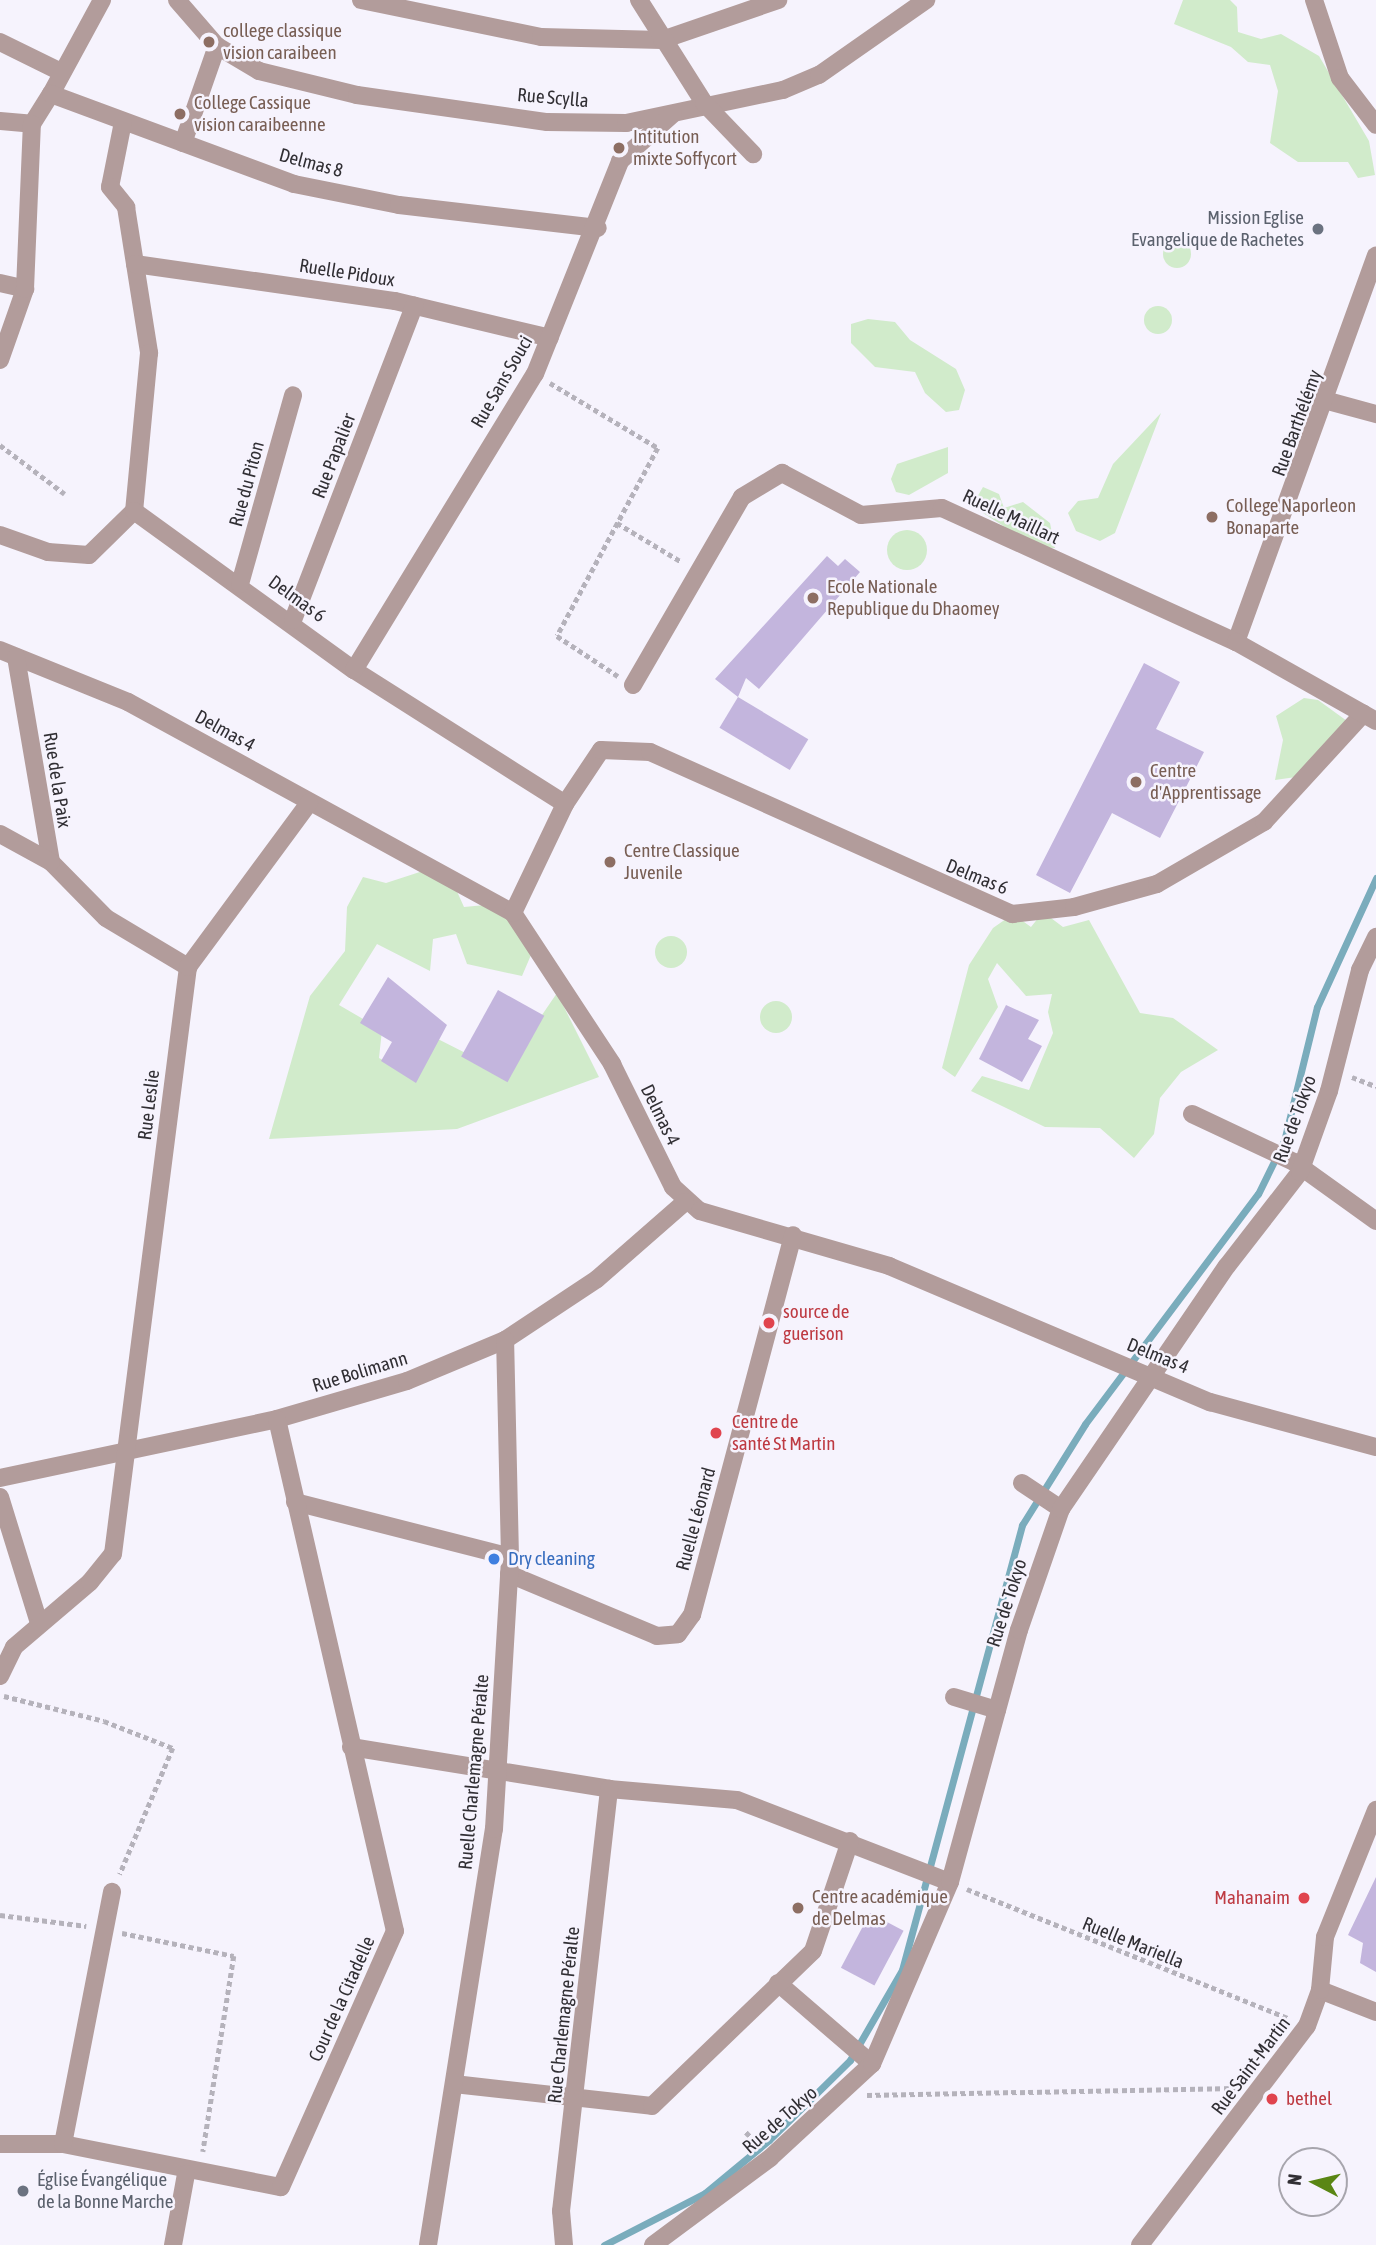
<!DOCTYPE html>
<meta charset="utf-8">
<style>
body{margin:0}
#map{position:relative;width:1376px;height:2245px;overflow:hidden;background:#f6f3fd;font-family:"Asap Condensed",sans-serif}
div>[style]{position:absolute}
[style*='--x']{left:calc(var(--x)*1px);top:calc(var(--y)*1px);width:calc(var(--w)*1px);rotate:calc(var(--a)*1deg)}
.green>*{inset:0;background:#d1ebcb}
.round{border-radius:50%}
.stream>*{height:7px;margin:-3.5px;padding:0 3.5px;transform-origin:3.5px;border-radius:3.5px;background:#7aacbc}
.building>*{inset:0;background:#c3b5dd;transform-origin:0 0}
.path>*{height:4.5px;margin-top:-2.25px;transform-origin:0;background:repeating-linear-gradient(90deg,#b5b2bb 0 5px,transparent 0 8.5px)}
.minor>*{height:18px;margin:-9px;padding:0 9px;transform-origin:9px;border-radius:9px;background:#b29c9b}
.dots>*{width:19px;height:19px;translate:-50% -50%;box-sizing:border-box;border:4px solid #f6f3fd;border-radius:50%}
span{translate:-50% -50%;white-space:nowrap;text-align:center;line-height:1.15;-webkit-text-stroke:5px #f6f3fd;paint-order:stroke}
.education-label{font-size:19px;color:#785e54}
.left{translate:0 -50%;text-align:left}
.street-label{font-size:19px;color:#312f34}
.worship-label{font-size:19px;color:#5b616d}
.right{translate:-100% -50%;text-align:right}
.health-label{font-size:19px;color:#be3a42}
.shop-label{font-size:19px;color:#366cbe}
.north{position:absolute;left:1278px;top:2147px;width:70px;height:70px;box-sizing:border-box;background:#f6f3fd;border:2px solid #a7a5ad;border-radius:50%;rotate:277deg;font-size:19px;font-weight:700;line-height:28px;text-align:center;color:#312f34}
.north::after{content:'';display:block;margin:auto;width:24px;height:32px;background:#5a8614;clip-path:polygon(50% 0,100% 100%,50% 72%,0 100%)}
</style>
<div id="map">
<div class="green">
<div style="clip-path:polygon(1183px 0,1230px 0,1237px 7px,1238px 32px,1261px 39px,1281px 34px,1319px 56px,1369px 141px,1375px 175px,1358px 178px,1348px 162px,1298px 162px,1270px 143px,1278px 91px,1270px 65px,1248px 62px,1231px 47px,1174px 24px)"></div>
<div class="round" style="left:1163px;top:240px;width:28px;height:28px"></div>
<div class="round" style="left:1144px;top:306px;width:28px;height:28px"></div>
<div style="clip-path:polygon(868px 319px,895px 322px,910px 340px,956px 369px,965px 390px,959px 410px,946px 412px,925px 393px,915px 372px,875px 367px,851px 343px,851px 324px)"></div>
<div style="clip-path:polygon(1161px 413px,1115px 533px,1100px 541px,1076px 531px,1068px 513px,1078px 501px,1098px 498px,1113px 464px)"></div>
<div style="clip-path:polygon(948px 447px,948px 473px,909px 495px,896px 492px,891px 479px,897px 464px)"></div>
<div style="clip-path:polygon(983px 487px,999px 494px,1004px 508px,1023px 502px,1050px 523px,1055px 548px,1017px 547px,1005px 527px,972px 506px)"></div>
<div class="round" style="left:887px;top:530px;width:40px;height:40px"></div>
<div style="clip-path:polygon(1304px 698px,1318px 700px,1347px 721px,1296px 777px,1275px 780px,1283px 740px,1276px 716px)"></div>
<div style="clip-path:polygon(429px 869px,455px 887px,464px 907px,496px 904px,534px 948px,522px 976px,467px 964px,456px 934px,433px 939px,430px 971px,377px 944px,339px 1005px,382px 1030px,379px 1058px,398px 1068px,428px 1034px,503px 1072px,557px 993px,599px 1077px,457px 1129px,269px 1139px,310px 996px,345px 951px,347px 907px,363px 877px,386px 883px)"></div>
<div style="clip-path:polygon(1043px 912px,1063px 927px,1089px 920px,1140px 1013px,1173px 1018px,1218px 1050px,1181px 1072px,1160px 1098px,1154px 1134px,1134px 1158px,1100px 1128px,1045px 1127px,971px 1091px,982px 1076px,1029px 1090px,1053px 1033px,1048px 1012px,1052px 994px,1026px 996px,997px 963px,988px 979px,998px 1007px,955px 1077px,942px 1068px,969px 965px,993px 928px,1013px 914px,1031px 927px)"></div>
<div class="round" style="left:655px;top:936px;width:32px;height:32px"></div>
<div class="round" style="left:760px;top:1001px;width:32px;height:32px"></div>
</div>
<div class="stream">
<div style="--x:604;--y:2245;--w:114;--a:-27.2"></div>
<div style="--x:705;--y:2193;--w:83;--a:-39.6"></div>
<div style="--x:769;--y:2140;--w:114;--a:-44.6"></div>
<div style="--x:850;--y:2060;--w:104;--a:-60"></div>
<div style="--x:902;--y:1970;--w:461;--a:-74.9"></div>
<div style="--x:1022;--y:1525;--w:119;--a:-58"></div>
<div style="--x:1085;--y:1424;--w:288;--a:-53.1"></div>
<div style="--x:1258;--y:1194;--w:59;--a:-63.9"></div>
<div style="--x:1284;--y:1141;--w:138;--a:-76.2"></div>
<div style="--x:1317;--y:1007;--w:142;--a:-65.4"></div>
</div>
<div class="building">
<div style="clip-path:polygon(827px 556px,838px 566px,845px 559px,860px 572px,759px 689px,746px 678px,738px 697px,715px 679px)"></div>
<div style="clip-path:polygon(1144px 663px,1180px 682px,1156px 729px,1204px 752px,1160px 838px,1112px 813px,1070px 893px,1036px 875px)"></div>
<div style="left:738px;top:697px;width:82px;height:36px;rotate:31deg"></div>
<div style="clip-path:polygon(388px 977px,447px 1025px,416px 1083px,381px 1061px,392px 1042px,360px 1023px)"></div>
<div style="left:498px;top:990px;width:53px;height:76px;rotate:29deg"></div>
<div style="clip-path:polygon(1006px 1005px,1039px 1020px,1028px 1039px,1042px 1046px,1022px 1082px,979px 1059px)"></div>
<div style="clip-path:polygon(1376px 1877px,1376px 1972px,1360px 1963px,1363px 1943px,1348px 1935px)"></div>
<div style="left:870px;top:1913px;width:38px;height:62px;rotate:28deg"></div>
</div>
<div class="path">
<div style="--x:550;--y:383;--w:126;--a:31"></div>
<div style="--x:658;--y:448;--w:213;--a:118.2"></div>
<div style="--x:557;--y:636;--w:73;--a:33.3"></div>
<div style="--x:0;--y:445;--w:81;--a:37"></div>
<div style="--x:617;--y:523;--w:76;--a:31"></div>
<div style="--x:1352;--y:1077;--w:26;--a:21"></div>
<div style="--x:4;--y:1696;--w:103;--a:14"></div>
<div style="--x:104;--y:1721;--w:74;--a:21.4"></div>
<div style="--x:173;--y:1748;--w:137;--a:112.8"></div>
<div style="--x:967;--y:1889;--w:348;--a:21.9"></div>
<div style="--x:0;--y:1915;--w:87;--a:7.3"></div>
<div style="--x:122;--y:1933;--w:114;--a:11.6"></div>
<div style="--x:234;--y:1956;--w:198;--a:99"></div>
<div style="--x:867;--y:2095;--w:369;--a:-1.1"></div>
<div style="--x:746;--y:2132;--w:16;--a:47"></div>
</div>
<div class="minor">
<div style="--x:177;--y:0;--w:61;--a:49"></div>
<div style="--x:217;--y:46;--w:49;--a:30.8"></div>
<div style="--x:259;--y:71;--w:101;--a:13.8"></div>
<div style="--x:357;--y:95;--w:192;--a:8.1"></div>
<div style="--x:547;--y:122;--w:79;--a:0.7"></div>
<div style="--x:626;--y:123;--w:160;--a:-11.9"></div>
<div style="--x:783;--y:90;--w:39;--a:-23"></div>
<div style="--x:819;--y:75;--w:131;--a:-35"></div>
<div style="--x:361;--y:0;--w:184;--a:11.6"></div>
<div style="--x:541;--y:37;--w:121;--a:1.4"></div>
<div style="--x:662;--y:40;--w:123;--a:-19"></div>
<div style="--x:639;--y:0;--w:122;--a:57.7"></div>
<div style="--x:704;--y:103;--w:71;--a:46.1"></div>
<div style="--x:1314;--y:0;--w:82;--a:71.6"></div>
<div style="--x:1340;--y:78;--w:59;--a:52.5"></div>
<div style="--x:0;--y:42;--w:66;--a:26.2"></div>
<div style="--x:51;--y:94;--w:107;--a:-61.5"></div>
<div style="--x:0;--y:121;--w:32;--a:5"></div>
<div style="--x:32;--y:124;--w:36;--a:-58"></div>
<div style="--x:51;--y:94;--w:259;--a:20.3"></div>
<div style="--x:294;--y:184;--w:107;--a:11.3"></div>
<div style="--x:399;--y:205;--w:200;--a:6.6"></div>
<div style="--x:123;--y:122;--w:66;--a:101.3"></div>
<div style="--x:110;--y:187;--w:26;--a:51"></div>
<div style="--x:126;--y:207;--w:148;--a:81"></div>
<div style="--x:149;--y:353;--w:159;--a:95.4"></div>
<div style="--x:183;--y:143;--w:103;--a:-70.7"></div>
<div style="--x:135;--y:264;--w:263;--a:8.1"></div>
<div style="--x:395;--y:301;--w:159;--a:13.4"></div>
<div style="--x:0;--y:283;--w:26;--a:13"></div>
<div style="--x:0;--y:360;--w:75;--a:-70.6"></div>
<div style="--x:25;--y:289;--w:165;--a:-87.6"></div>
<div style="--x:1328;--y:401;--w:50;--a:15.2"></div>
<div style="--x:0;--y:535;--w:51;--a:19.5"></div>
<div style="--x:48;--y:552;--w:41;--a:4.2"></div>
<div style="--x:89;--y:555;--w:63;--a:-44.4"></div>
<div style="--x:134;--y:511;--w:271;--a:35.9"></div>
<div style="--x:354;--y:670;--w:250;--a:32.4"></div>
<div style="--x:565;--y:804;--w:65;--a:-56.3"></div>
<div style="--x:601;--y:750;--w:49;--a:2.3"></div>
<div style="--x:650;--y:752;--w:397;--a:24.1"></div>
<div style="--x:1012;--y:914;--w:62;--a:-6.4"></div>
<div style="--x:1074;--y:907;--w:86;--a:-15.5"></div>
<div style="--x:1157;--y:884;--w:124;--a:-30.1"></div>
<div style="--x:1264;--y:822;--w:147;--a:-47.5"></div>
<div style="--x:240;--y:584;--w:196;--a:-74.3"></div>
<div style="--x:293;--y:620;--w:337;--a:-68.9"></div>
<div style="--x:1236;--y:642;--w:411;--a:-70.1"></div>
<div style="--x:0;--y:650;--w:138;--a:22.1"></div>
<div style="--x:128;--y:702;--w:439;--a:28.7"></div>
<div style="--x:513;--y:913;--w:181;--a:56.7"></div>
<div style="--x:612;--y:1064;--w:137;--a:63.6"></div>
<div style="--x:673;--y:1187;--w:36;--a:42"></div>
<div style="--x:700;--y:1211;--w:197;--a:16.2"></div>
<div style="--x:889;--y:1266;--w:349;--a:23"></div>
<div style="--x:1210;--y:1402;--w:172;--a:15.2"></div>
<div style="--x:16;--y:657;--w:208;--a:80.3"></div>
<div style="--x:51;--y:862;--w:78;--a:45.5"></div>
<div style="--x:106;--y:918;--w:96;--a:30.9"></div>
<div style="--x:354;--y:670;--w:347;--a:-58.6"></div>
<div style="--x:535;--y:374;--w:229;--a:-68.2"></div>
<div style="--x:620;--y:161;--w:71;--a:-41.6"></div>
<div style="--x:633;--y:685;--w:217;--a:-59.9"></div>
<div style="--x:742;--y:497;--w:47;--a:-31"></div>
<div style="--x:782;--y:473;--w:89;--a:28"></div>
<div style="--x:861;--y:515;--w:81;--a:-4.9"></div>
<div style="--x:942;--y:508;--w:323;--a:24.5"></div>
<div style="--x:1236;--y:642;--w:161;--a:29.4"></div>
<div style="--x:0;--y:834;--w:58;--a:28.8"></div>
<div style="--x:513;--y:913;--w:121;--a:-64.5"></div>
<div style="--x:1192;--y:1114;--w:113;--a:25.2"></div>
<div style="--x:1294;--y:1162;--w:101;--a:35.7"></div>
<div style="--x:0;--y:1478;--w:283;--a:-12"></div>
<div style="--x:277;--y:1419;--w:135;--a:-16.3"></div>
<div style="--x:407;--y:1381;--w:106;--a:-22.7"></div>
<div style="--x:505;--y:1340;--w:110;--a:-33.5"></div>
<div style="--x:597;--y:1279;--w:117;--a:-41.2"></div>
<div style="--x:1022;--y:1483;--w:47;--a:33.7"></div>
<div style="--x:0;--y:1497;--w:132;--a:72.8"></div>
<div style="--x:295;--y:1502;--w:222;--a:14.3"></div>
<div style="--x:509;--y:1574;--w:160;--a:22.7"></div>
<div style="--x:657;--y:1636;--w:21;--a:-5"></div>
<div style="--x:678;--y:1634;--w:24;--a:-54"></div>
<div style="--x:692;--y:1615;--w:393;--a:-75.1"></div>
<div style="--x:0;--y:1676;--w:32;--a:-64"></div>
<div style="--x:14;--y:1647;--w:100;--a:-40.5"></div>
<div style="--x:90;--y:1582;--w:36;--a:-51"></div>
<div style="--x:113;--y:1554;--w:592;--a:-82.72"></div>
<div style="--x:188;--y:967;--w:204;--a:-53.6"></div>
<div style="--x:954;--y:1697;--w:45;--a:16.8"></div>
<div style="--x:351;--y:1747;--w:261;--a:9.2"></div>
<div style="--x:609;--y:1789;--w:128;--a:4.9"></div>
<div style="--x:737;--y:1800;--w:228;--a:21.1"></div>
<div style="--x:778;--y:1983;--w:124;--a:40.8"></div>
<div style="--x:1320;--y:1990;--w:60;--a:21.4"></div>
<div style="--x:454;--y:2084;--w:199;--a:6.3"></div>
<div style="--x:652;--y:2106;--w:223;--a:-43.9"></div>
<div style="--x:813;--y:1951;--w:116;--a:-71.4"></div>
<div style="--x:0;--y:2144;--w:63;--a:0"></div>
<div style="--x:63;--y:2144;--w:222;--a:11.2"></div>
<div style="--x:281;--y:2187;--w:280;--a:-66"></div>
<div style="--x:395;--y:1931;--w:525;--a:-102.98"></div>
<div style="--x:63;--y:2144;--w:257;--a:-79"></div>
<div style="--x:173;--y:2245;--w:72;--a:-79.6"></div>
<div style="--x:428;--y:2245;--w:421;--a:-81"></div>
<div style="--x:494;--y:1829;--w:272;--a:-86.6"></div>
<div style="--x:510;--y:1557;--w:217;--a:-91.3"></div>
<div style="--x:564;--y:2245;--w:34;--a:-95"></div>
<div style="--x:561;--y:2211;--w:425;--a:-83.5"></div>
<div style="--x:653;--y:2245;--w:146;--a:-36.6"></div>
<div style="--x:770;--y:2158;--w:139;--a:-42.7"></div>
<div style="--x:872;--y:2064;--w:198;--a:-66.8"></div>
<div style="--x:950;--y:1882;--w:261;--a:-74.7"></div>
<div style="--x:1019;--y:1630;--w:128;--a:-70.9"></div>
<div style="--x:1061;--y:1509;--w:294;--a:-55.7"></div>
<div style="--x:1227;--y:1266;--w:119;--a:-52.2"></div>
<div style="--x:1300;--y:1172;--w:86;--a:-70.3"></div>
<div style="--x:1329;--y:1091;--w:125;--a:-75.6"></div>
<div style="--x:1360;--y:970;--w:37;--a:-64"></div>
<div style="--x:1140;--y:2245;--w:275;--a:-52.7"></div>
<div style="--x:1307;--y:2026;--w:38;--a:-70"></div>
<div style="--x:1320;--y:1990;--w:53;--a:-84.6"></div>
<div style="--x:1325;--y:1937;--w:137;--a:-68.1"></div>
</div>
<div class="dots">
<div style="left:209px;top:42px;background:#8d6e63"></div>
<div style="left:180px;top:114px;background:#8d6e63"></div>
<div style="left:619px;top:148px;background:#8d6e63"></div>
<div style="left:1318px;top:229px;background:#6b7280"></div>
<div style="left:1212px;top:517px;background:#8d6e63"></div>
<div style="left:813px;top:598px;background:#8d6e63"></div>
<div style="left:1136px;top:782px;background:#8d6e63"></div>
<div style="left:610px;top:862px;background:#8d6e63"></div>
<div style="left:769px;top:1323px;background:#e0444e"></div>
<div style="left:716px;top:1433px;background:#e0444e"></div>
<div style="left:494px;top:1559px;background:#3f7fe0"></div>
<div style="left:1304px;top:1898px;background:#e0444e"></div>
<div style="left:798px;top:1908px;background:#8d6e63"></div>
<div style="left:1272px;top:2099px;background:#e0444e"></div>
<div style="left:23px;top:2191px;background:#6b7280"></div>
</div>
<div class="education-label">
<span class="left" style="left:223px;top:42px">college classique<br>vision caraibeen</span>
<span class="left" style="left:194px;top:114px">College Cassique<br>vision caraibeenne</span>
<span class="left" style="left:633px;top:148px">Intitution<br>mixte Soffycort</span>
<span class="left" style="left:1226px;top:517px">College Naporleon<br>Bonaparte</span>
<span class="left" style="left:827px;top:598px">Ecole Nationale<br>Republique du Dhaomey</span>
<span class="left" style="left:1150px;top:782px">Centre<br>d'Apprentissage</span>
<span class="left" style="left:624px;top:862px">Centre Classique<br>Juvenile</span>
<span class="left" style="left:812px;top:1908px">Centre académique<br>de Delmas</span>
</div>
<div class="street-label">
<span style="left:553px;top:98px;rotate:5deg">Rue Scylla</span>
<span style="left:311px;top:163px;rotate:15deg">Delmas 8</span>
<span style="left:347px;top:273px;rotate:9deg">Ruelle Pidoux</span>
<span style="left:502px;top:382px;rotate:-60deg">Rue Sans Souci</span>
<span style="left:1297px;top:423px;rotate:-70deg">Rue Barthélémy</span>
<span style="left:334px;top:456px;rotate:-69deg">Rue Papalier</span>
<span style="left:247px;top:484px;rotate:-75deg">Rue du Piton</span>
<span style="left:1011px;top:517px;rotate:25deg">Ruelle Maillart</span>
<span style="left:297px;top:599px;rotate:36deg">Delmas 6</span>
<span style="left:225px;top:731px;rotate:29deg">Delmas 4</span>
<span style="left:57px;top:780px;rotate:81deg">Rue de la Paix</span>
<span style="left:977px;top:877px;rotate:22deg">Delmas 6</span>
<span style="left:149px;top:1105px;rotate:-83deg">Rue Leslie</span>
<span style="left:660px;top:1115px;rotate:64deg">Delmas 4</span>
<span style="left:1295px;top:1119px;rotate:-70deg">Rue de Tokyo</span>
<span style="left:1158px;top:1356px;rotate:22deg">Delmas 4</span>
<span style="left:360px;top:1372px;rotate:-17deg">Rue Bolimann</span>
<span style="left:696px;top:1519px;rotate:-75deg">Ruelle Léonard</span>
<span style="left:1007px;top:1603px;rotate:-72deg">Rue de Tokyo</span>
<span style="left:474px;top:1772px;rotate:-85deg">Ruelle Charlemagne Péralte</span>
<span style="left:1133px;top:1943px;rotate:22deg">Ruelle Mariella</span>
<span style="left:342px;top:1999px;rotate:-66deg">Cour de la Citadelle</span>
<span style="left:564px;top:2015px;rotate:-84deg">Rue Charlemagne Péralte</span>
<span style="left:1251px;top:2066px;rotate:-53deg">Rue Saint-Martin</span>
<span style="left:780px;top:2120px;rotate:-41deg">Rue de Tokyo</span>
</div>
<div class="worship-label">
<span class="right" style="left:1304px;top:229px">Mission Eglise<br>Evangelique de Rachetes</span>
<span class="left" style="left:37px;top:2191px">Église Évangélique<br>de la Bonne Marche</span>
</div>
<div class="health-label">
<span class="left" style="left:783px;top:1323px">source de<br>guerison</span>
<span class="left" style="left:732px;top:1433px">Centre de<br>santé St Martin</span>
<span class="right" style="left:1290px;top:1898px">Mahanaim</span>
<span class="left" style="left:1286px;top:2099px">bethel</span>
</div>
<div class="shop-label">
<span class="left" style="left:508px;top:1559px">Dry cleaning</span>
</div>
<div class="north">N</div>
</div>
